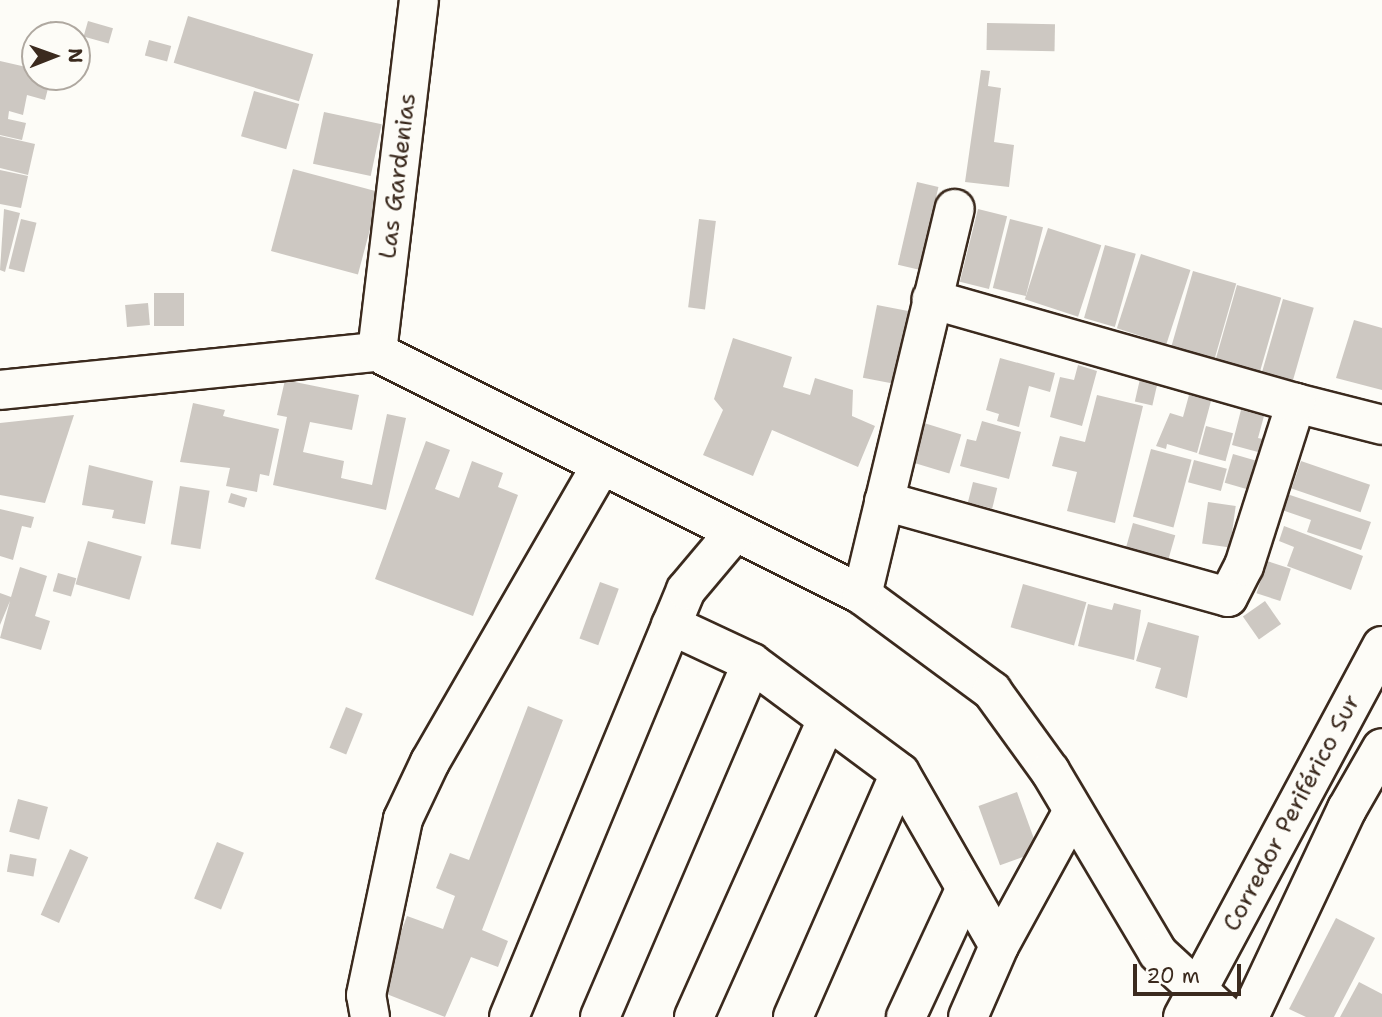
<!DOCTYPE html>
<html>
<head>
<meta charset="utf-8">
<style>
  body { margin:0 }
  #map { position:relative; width:1382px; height:1017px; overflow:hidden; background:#fdfcf7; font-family:"Shantell Sans",sans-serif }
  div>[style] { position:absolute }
  .building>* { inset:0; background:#cdc8c2; transform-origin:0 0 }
  .roads { filter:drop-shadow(2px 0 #3b2a1e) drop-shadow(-2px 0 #3b2a1e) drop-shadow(0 2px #3b2a1e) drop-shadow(0 -2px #3b2a1e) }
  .minor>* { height:38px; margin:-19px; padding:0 19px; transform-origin:19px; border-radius:19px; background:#fdfcf7 }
  .major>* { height:38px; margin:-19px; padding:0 19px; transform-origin:19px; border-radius:19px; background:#fdfcf7 }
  span { translate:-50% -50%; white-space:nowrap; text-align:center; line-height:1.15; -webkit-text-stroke:5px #fdfcf7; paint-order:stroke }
  .street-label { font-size:24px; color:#3b2a1e }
  .north { position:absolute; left:21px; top:21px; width:70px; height:70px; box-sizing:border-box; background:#fdfcf7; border:2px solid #afa8a0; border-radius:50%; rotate:89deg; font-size:19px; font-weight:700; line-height:28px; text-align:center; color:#3b2a1e }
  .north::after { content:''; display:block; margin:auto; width:24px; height:32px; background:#3b2a1e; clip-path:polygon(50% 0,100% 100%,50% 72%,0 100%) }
  .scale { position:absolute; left:1133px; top:964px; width:108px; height:32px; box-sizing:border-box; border:4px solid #3b2a1e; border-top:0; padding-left:9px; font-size:21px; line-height:24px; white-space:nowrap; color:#3b2a1e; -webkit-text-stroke:5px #fdfcf7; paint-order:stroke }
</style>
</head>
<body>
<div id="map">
  <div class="building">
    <div style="left:188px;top:16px;width:131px;height:49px;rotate:17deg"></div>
    <div style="clip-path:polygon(50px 21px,75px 27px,73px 35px,47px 35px)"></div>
    <div style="left:88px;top:21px;width:26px;height:16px;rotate:16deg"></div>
    <div style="left:987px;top:23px;width:68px;height:27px;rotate:1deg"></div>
    <div style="left:149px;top:40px;width:23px;height:16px;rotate:15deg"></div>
    <div style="clip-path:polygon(0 61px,35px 69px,35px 77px,51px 77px,45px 100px,27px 95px,23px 115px,9px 111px,8px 119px,26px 123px,22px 140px,0 135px)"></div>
    <div style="clip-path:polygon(981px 70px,990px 71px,988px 86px,1001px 88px,994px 142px,1014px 145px,1009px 187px,965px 182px)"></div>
    <div style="left:254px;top:91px;width:47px;height:47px;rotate:16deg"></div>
    <div style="left:324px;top:112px;width:59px;height:53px;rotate:12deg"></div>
    <div style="clip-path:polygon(0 136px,35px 144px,28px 175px,0 168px)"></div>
    <div style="left:293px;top:169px;width:90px;height:85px;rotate:15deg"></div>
    <div style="clip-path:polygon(0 170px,28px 176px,21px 208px,0 204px)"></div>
    <div style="left:917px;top:182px;width:22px;height:85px;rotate:13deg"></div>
    <div style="clip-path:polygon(4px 209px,20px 213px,5px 272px,0 270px)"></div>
    <div style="left:978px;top:209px;width:30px;height:75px;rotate:14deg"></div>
    <div style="left:21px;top:219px;width:16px;height:51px;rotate:14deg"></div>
    <div style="left:699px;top:219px;width:17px;height:89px;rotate:7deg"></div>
    <div style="left:1010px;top:219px;width:34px;height:71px;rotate:14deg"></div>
    <div style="left:1048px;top:228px;width:56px;height:75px;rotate:18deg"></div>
    <div style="left:1105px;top:245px;width:32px;height:76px;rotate:16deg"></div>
    <div style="left:1141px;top:254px;width:52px;height:78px;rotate:18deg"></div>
    <div style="left:1193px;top:271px;width:45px;height:80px;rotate:16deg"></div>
    <div style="left:1237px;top:285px;width:46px;height:79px;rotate:16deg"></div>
    <div style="left:184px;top:293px;width:33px;height:30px;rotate:90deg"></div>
    <div style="left:1283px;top:299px;width:32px;height:77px;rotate:16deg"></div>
    <div style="left:148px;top:303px;width:22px;height:23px;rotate:85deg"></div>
    <div style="left:877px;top:305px;width:37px;height:74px;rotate:11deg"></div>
    <div style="clip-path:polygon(1354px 320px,1382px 328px,1382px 390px,1336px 378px)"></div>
    <div style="clip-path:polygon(733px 338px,792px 357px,783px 387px,810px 395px,815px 378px,853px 390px,852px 416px,875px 426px,858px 467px,772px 430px,753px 476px,703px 455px,723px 410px,714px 399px)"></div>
    <div style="clip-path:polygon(1000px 358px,1055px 373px,1050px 392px,1029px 386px,1019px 427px,997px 421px,999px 414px,986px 410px)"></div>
    <div style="clip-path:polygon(1078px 365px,1097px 371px,1082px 426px,1050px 417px,1060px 377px,1074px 380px)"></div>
    <div style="left:1140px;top:379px;width:18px;height:23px;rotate:13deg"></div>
    <div style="clip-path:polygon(285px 380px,359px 395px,352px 430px,310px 422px,303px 452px,344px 461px,341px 478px,372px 485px,387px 414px,406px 418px,386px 510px,273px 485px,287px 417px,277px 415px)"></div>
    <div style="clip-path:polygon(1097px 395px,1143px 406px,1115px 523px,1067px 511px,1077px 472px,1052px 466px,1060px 436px,1085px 442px)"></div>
    <div style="clip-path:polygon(1189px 395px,1211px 401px,1197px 453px,1167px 444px,1166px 449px,1156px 446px,1170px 413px,1183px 417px)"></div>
    <div style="clip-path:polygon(193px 403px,225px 410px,223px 416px,279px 429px,269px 476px,260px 474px,257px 492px,226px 486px,230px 468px,180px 462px)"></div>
    <div style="clip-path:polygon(1241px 410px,1264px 416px,1258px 438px,1272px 441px,1269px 455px,1232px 445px)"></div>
    <div style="clip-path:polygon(74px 415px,45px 503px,0 495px,0 423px)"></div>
    <div style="clip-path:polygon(982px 421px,1021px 432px,1009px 479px,960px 466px,967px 439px,976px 441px)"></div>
    <div style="left:924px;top:423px;width:39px;height:41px;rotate:17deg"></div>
    <div style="left:1206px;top:426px;width:28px;height:29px;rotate:15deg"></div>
    <div style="clip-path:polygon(426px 441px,450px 450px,435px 489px,459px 498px,472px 461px,503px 473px,498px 487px,518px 495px,473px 616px,375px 579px)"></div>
    <div style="left:1151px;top:449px;width:42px;height:70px;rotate:15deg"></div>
    <div style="left:1233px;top:454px;width:36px;height:30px;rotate:16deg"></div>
    <div style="left:1194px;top:460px;width:34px;height:23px;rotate:15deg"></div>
    <div style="left:1301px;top:461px;width:73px;height:29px;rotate:19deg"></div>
    <div style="clip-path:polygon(89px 465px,153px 481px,145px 524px,112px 518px,114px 510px,82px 505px)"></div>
    <div style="left:973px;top:482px;width:25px;height:21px;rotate:14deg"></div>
    <div style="left:180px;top:486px;width:30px;height:59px;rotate:9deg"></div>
    <div style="left:231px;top:493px;width:17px;height:10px;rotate:17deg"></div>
    <div style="clip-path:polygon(1287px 494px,1371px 522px,1361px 550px,1307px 532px,1311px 520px,1282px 510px)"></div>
    <div style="left:1208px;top:502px;width:28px;height:42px;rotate:8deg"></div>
    <div style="clip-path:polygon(0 509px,34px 517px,31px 528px,22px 526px,13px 560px,0 556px)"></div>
    <div style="left:1133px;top:523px;width:44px;height:28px;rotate:16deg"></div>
    <div style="clip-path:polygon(1284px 526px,1363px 556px,1351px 590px,1287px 566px,1294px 547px,1279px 541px)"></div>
    <div style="left:88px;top:541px;width:56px;height:45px;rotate:16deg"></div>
    <div style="left:1267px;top:561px;width:25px;height:34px;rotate:18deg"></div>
    <div style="clip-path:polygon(20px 567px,47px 576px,35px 616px,50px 621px,41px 650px,0 638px,10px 601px,0 625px,0 593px,11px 597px)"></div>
    <div style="left:58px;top:573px;width:19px;height:19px;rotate:16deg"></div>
    <div style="left:600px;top:582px;width:20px;height:60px;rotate:20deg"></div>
    <div style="left:1023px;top:584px;width:66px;height:45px;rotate:16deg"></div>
    <div style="left:1265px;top:601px;width:28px;height:27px;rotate:55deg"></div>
    <div style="clip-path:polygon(1114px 603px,1141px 610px,1134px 660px,1078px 646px,1088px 604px,1112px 610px)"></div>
    <div style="clip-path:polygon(1148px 622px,1199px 636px,1187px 698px,1155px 688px,1161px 668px,1136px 661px)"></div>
    <div style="clip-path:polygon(528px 706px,563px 720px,482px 930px,508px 941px,498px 967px,471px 957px,445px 1017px,379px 991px,407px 916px,443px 929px,455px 896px,436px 888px,450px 853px,469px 860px)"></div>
    <div style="left:346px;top:707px;width:18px;height:44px;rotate:22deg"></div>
    <div style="left:1017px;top:792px;width:63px;height:41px;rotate:70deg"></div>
    <div style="left:18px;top:799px;width:31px;height:34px;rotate:15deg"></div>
    <div style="left:217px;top:842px;width:29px;height:61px;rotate:22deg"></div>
    <div style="left:70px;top:849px;width:20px;height:72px;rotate:24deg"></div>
    <div style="left:10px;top:854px;width:27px;height:18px;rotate:10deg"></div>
    <div style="clip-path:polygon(1336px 918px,1375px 938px,1334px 1017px,1306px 1017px,1289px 1009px)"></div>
    <div style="clip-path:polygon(1359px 982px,1382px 994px,1382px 1017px,1340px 1017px)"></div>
  </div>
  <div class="roads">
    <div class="minor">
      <div style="left:377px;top:352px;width:354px;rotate:-83.2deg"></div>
      <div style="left:0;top:390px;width:379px;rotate:-5.8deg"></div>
      <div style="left:377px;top:352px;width:542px;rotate:26.61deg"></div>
      <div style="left:862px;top:595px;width:162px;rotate:36.4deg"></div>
      <div style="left:992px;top:691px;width:99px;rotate:54.1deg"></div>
      <div style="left:1050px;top:771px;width:212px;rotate:59.3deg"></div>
      <div style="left:1158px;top:953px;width:94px;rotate:42.8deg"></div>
      <div style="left:1296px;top:403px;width:89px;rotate:14.3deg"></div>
      <div style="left:884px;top:501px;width:357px;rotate:15.6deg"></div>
      <div style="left:1228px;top:597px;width:35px;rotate:-63deg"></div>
      <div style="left:1244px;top:566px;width:171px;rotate:-72.3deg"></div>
      <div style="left:1296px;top:403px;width:379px;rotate:-164.1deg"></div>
      <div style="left:862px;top:595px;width:397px;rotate:-76.5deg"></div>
      <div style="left:671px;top:625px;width:89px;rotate:25.1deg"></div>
      <div style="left:752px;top:663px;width:184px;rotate:36.6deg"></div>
      <div style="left:900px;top:773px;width:199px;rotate:60.2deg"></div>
      <div style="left:999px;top:946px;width:77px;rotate:113.6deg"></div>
      <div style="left:999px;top:946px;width:154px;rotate:-61.3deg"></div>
      <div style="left:370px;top:1017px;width:22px;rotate:-100deg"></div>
      <div style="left:366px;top:995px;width:180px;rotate:-78.1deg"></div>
      <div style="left:403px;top:819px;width:63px;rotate:-64.7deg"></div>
      <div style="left:430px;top:762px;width:342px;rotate:-60deg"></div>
      <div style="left:509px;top:1017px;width:462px;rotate:-67.5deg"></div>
      <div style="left:686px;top:590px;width:75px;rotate:-49.9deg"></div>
      <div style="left:600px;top:1017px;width:385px;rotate:-66.8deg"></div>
      <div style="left:694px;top:1017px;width:326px;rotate:-65.9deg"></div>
      <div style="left:793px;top:1017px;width:266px;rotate:-66.3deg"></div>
      <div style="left:906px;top:1017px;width:140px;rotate:-65.1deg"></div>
    </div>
    <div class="major">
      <div style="left:1183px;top:1017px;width:421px;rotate:-61.8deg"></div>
      <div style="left:1249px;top:1017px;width:230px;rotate:-64.8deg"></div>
      <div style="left:1347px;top:809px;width:70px;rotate:-60.2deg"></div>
    </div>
  </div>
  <div class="street-label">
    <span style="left:398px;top:176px;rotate:-83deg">Las Gardenias</span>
    <span style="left:1292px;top:813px;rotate:-62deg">Corredor Periférico Sur</span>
  </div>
  <div class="north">N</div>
  <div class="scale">20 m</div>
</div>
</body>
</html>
